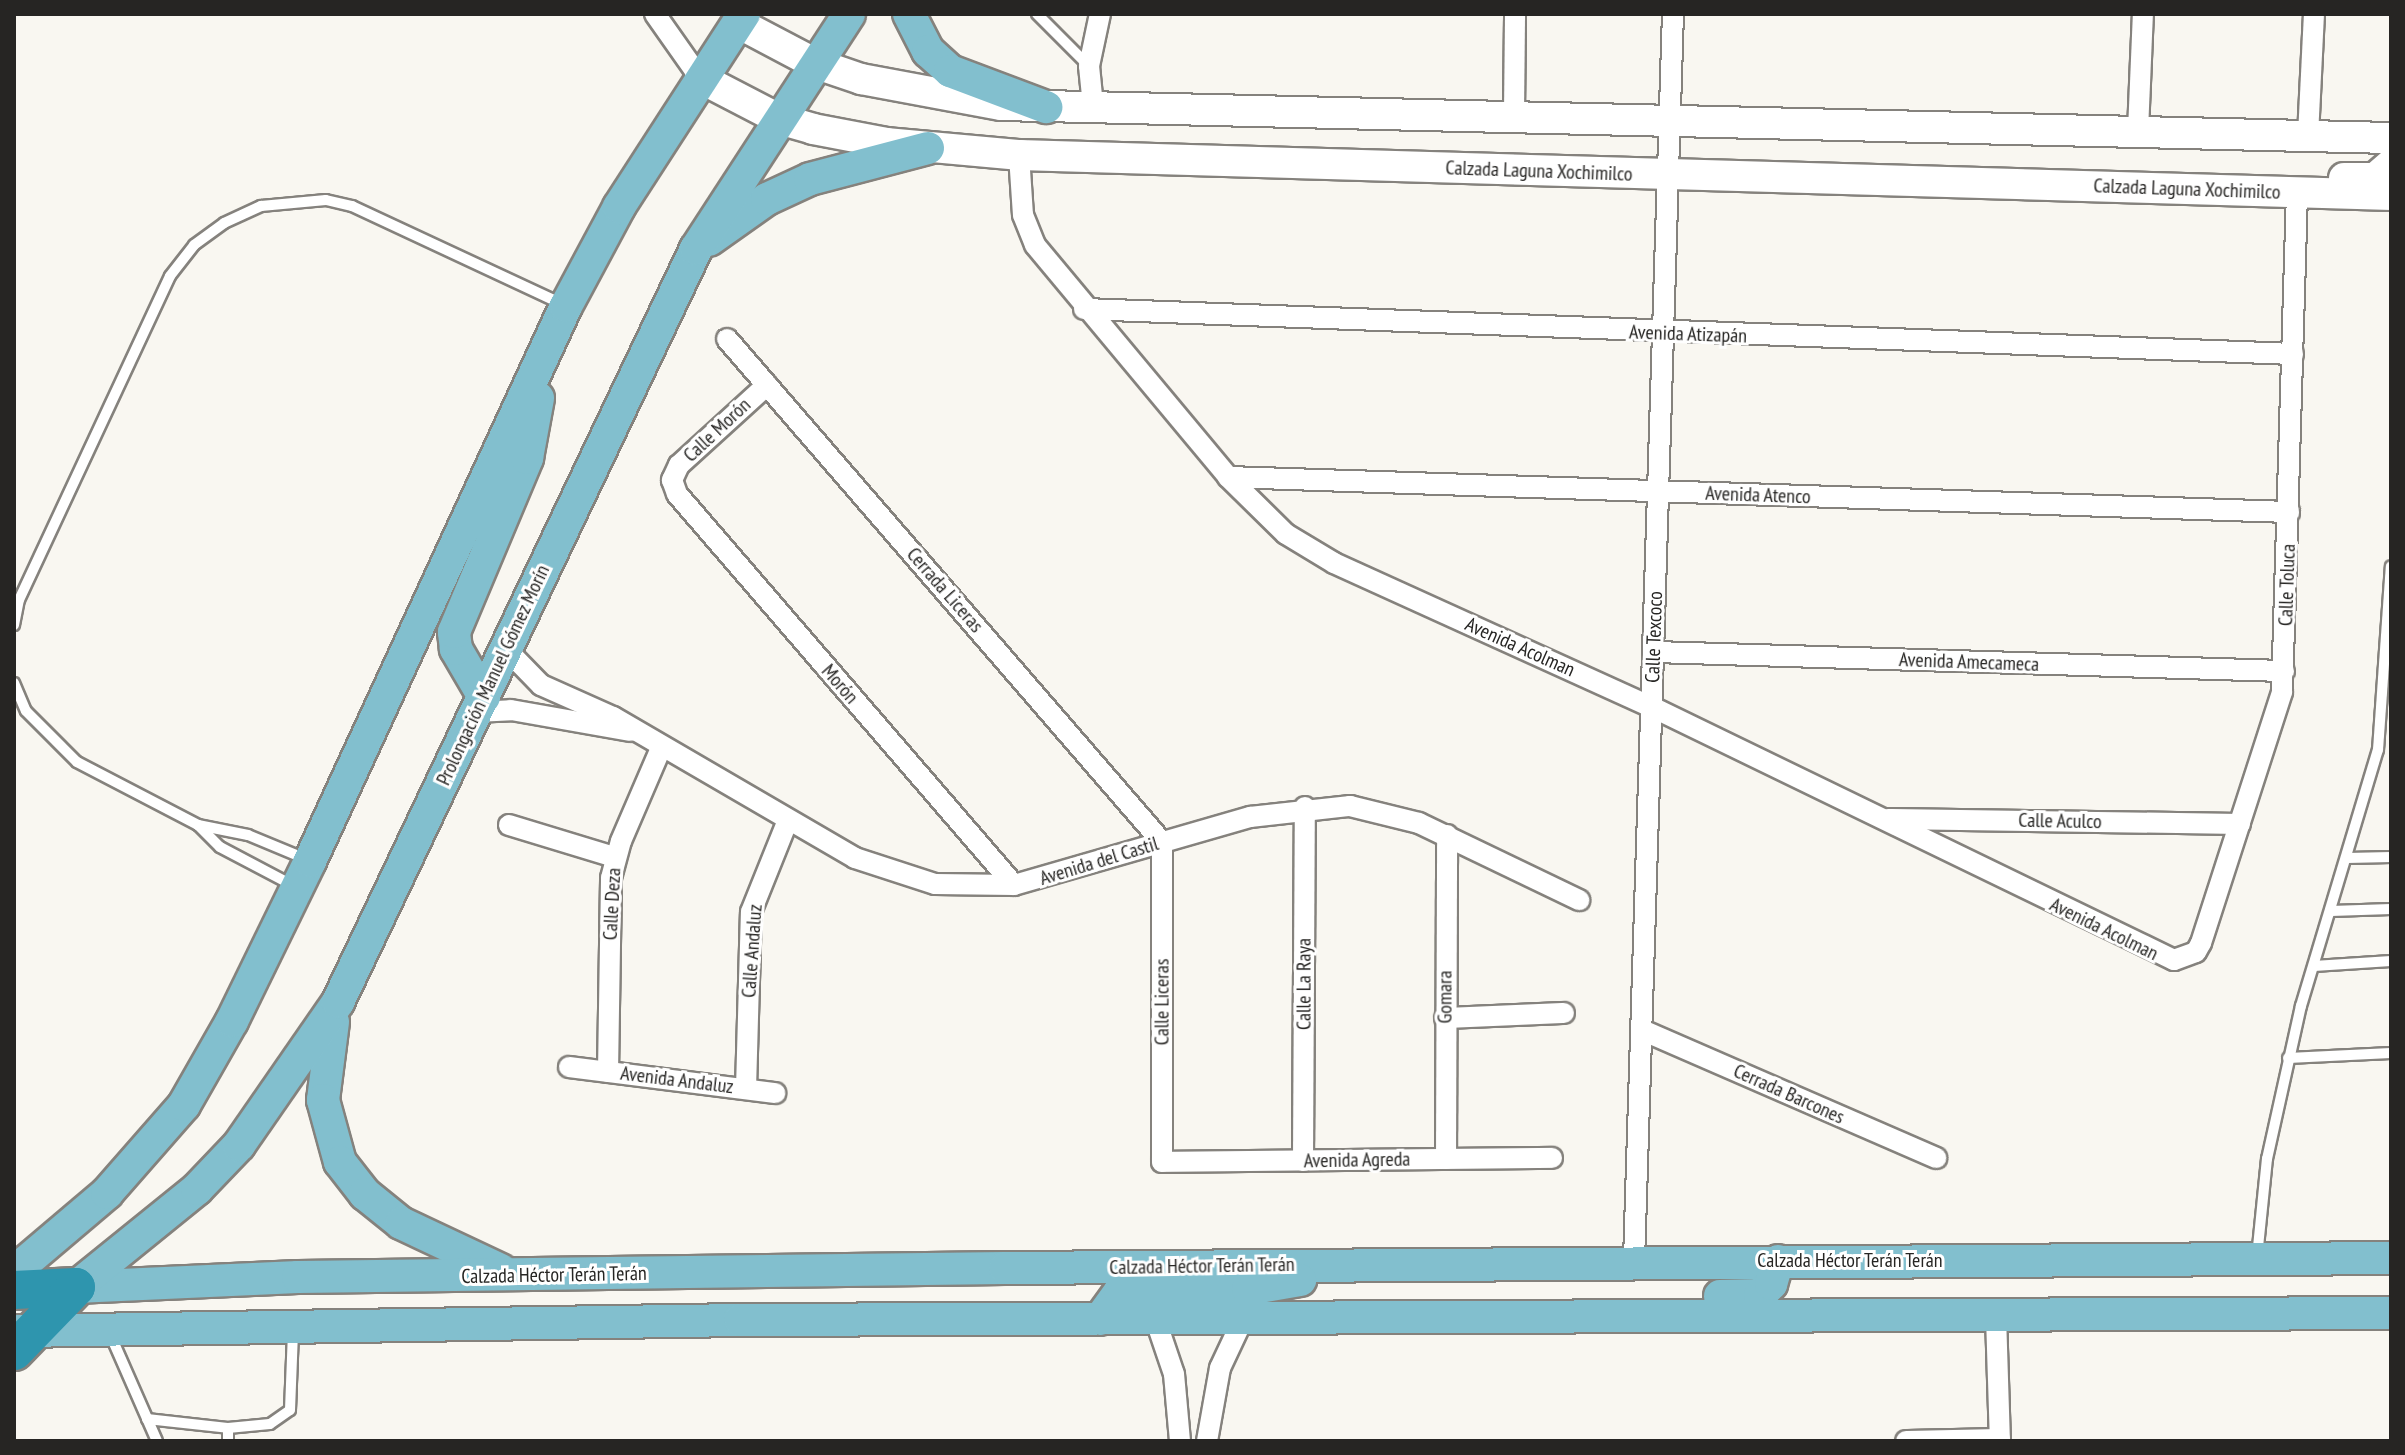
<!DOCTYPE html>
<html>
<head>
<meta charset="utf-8">
<style>
  body { margin:0 }
  #map { position:relative; width:2405px; height:1455px; overflow:hidden; background:#f9f7f1; font-family:"PT Sans Narrow",sans-serif }
  div>[style] { position:absolute }
  .roads { filter:drop-shadow(2px 0 #85827d) drop-shadow(-2px 0 #85827d) drop-shadow(0 2px #85827d) drop-shadow(0 -2px #85827d) }
  .lane>* { height:10px; margin:-5px; padding:0 5px; transform-origin:5px; border-radius:5px; background:#fff }
  .street>* { height:20px; margin:-10px; padding:0 10px; transform-origin:10px; border-radius:10px; background:#fff }
  .secondary>* { height:30px; margin:-15px; padding:0 15px; transform-origin:15px; border-radius:15px; background:#fff }
  .primary>* { height:32px; margin:-16px; padding:0 16px; transform-origin:16px; border-radius:16px; background:#82bfce }
  .highway>* { height:38px; margin:-19px; padding:0 19px; transform-origin:19px; border-radius:19px; background:#2e95ae }
  span { translate:-50% -50%; white-space:nowrap; text-align:center; line-height:1.15; -webkit-text-stroke:6px #fff; paint-order:stroke }
  .street-label { font-size:20px; color:#262523 }
  .frame { position:absolute; inset:0; border:16px solid #262523; pointer-events:none }
</style>
</head>
<body>
<div id="map">
  <div class="roads">
    <div class="lane">
      <div style="left:1037px;top:14px;width:72px;rotate:45deg"></div>
      <div style="left:14px;top:625px;width:25px;rotate:-79deg"></div>
      <div style="left:19px;top:600px;width:357px;rotate:-65deg"></div>
      <div style="left:170px;top:276px;width:39px;rotate:-52deg"></div>
      <div style="left:194px;top:245px;width:37px;rotate:-36deg"></div>
      <div style="left:224px;top:223px;width:41px;rotate:-24.7deg"></div>
      <div style="left:261px;top:206px;width:65px;rotate:-5.3deg"></div>
      <div style="left:326px;top:200px;width:27px;rotate:13deg"></div>
      <div style="left:352px;top:206px;width:234px;rotate:25deg"></div>
      <div style="left:14px;top:683px;width:30px;rotate:67deg"></div>
      <div style="left:26px;top:711px;width:72px;rotate:45deg"></div>
      <div style="left:77px;top:762px;width:136px;rotate:27.5deg"></div>
      <div style="left:198px;top:825px;width:31px;rotate:45deg"></div>
      <div style="left:220px;top:847px;width:84px;rotate:27.8deg"></div>
      <div style="left:198px;top:825px;width:51px;rotate:11.3deg"></div>
      <div style="left:248px;top:835px;width:63px;rotate:22.5deg"></div>
      <div style="left:2347px;top:858px;width:44px;rotate:-1.3deg"></div>
      <div style="left:2331px;top:911px;width:60px;rotate:-1.9deg"></div>
      <div style="left:2314px;top:966px;width:77px;rotate:-3.7deg"></div>
      <div style="left:2288px;top:1058px;width:103px;rotate:-2.8deg"></div>
      <div style="left:2257px;top:1257px;width:99px;rotate:-84.2deg"></div>
      <div style="left:2267px;top:1159px;width:157px;rotate:-77.5deg"></div>
      <div style="left:2301px;top:1006px;width:267px;rotate:-73.3deg"></div>
      <div style="left:2378px;top:750px;width:184px;rotate:-86deg"></div>
      <div style="left:110px;top:1334px;width:117px;rotate:66.3deg"></div>
      <div style="left:147px;top:1419px;width:81px;rotate:6.3deg"></div>
      <div style="left:228px;top:1428px;width:13px;rotate:90deg"></div>
      <div style="left:228px;top:1428px;width:42px;rotate:-5.4deg"></div>
      <div style="left:270px;top:1424px;width:24px;rotate:-35deg"></div>
      <div style="left:290px;top:1410px;width:78px;rotate:-87.8deg"></div>
    </div>
    <div class="street">
      <div style="left:655px;top:14px;width:78px;rotate:54.9deg"></div>
      <div style="left:1093px;top:106px;width:40px;rotate:-95.7deg"></div>
      <div style="left:1089px;top:66px;width:53px;rotate:-78.1deg"></div>
      <div style="left:1514px;top:113px;width:99px;rotate:-89.4deg"></div>
      <div style="left:2138px;top:131px;width:117px;rotate:-87.6deg"></div>
      <div style="left:2308px;top:136px;width:122px;rotate:-87.2deg"></div>
      <div style="left:1019px;top:155px;width:60px;rotate:86.2deg"></div>
      <div style="left:1023px;top:215px;width:32px;rotate:68deg"></div>
      <div style="left:1035px;top:245px;width:302px;rotate:50.2deg"></div>
      <div style="left:1228px;top:477px;width:81px;rotate:44.5deg"></div>
      <div style="left:1286px;top:534px;width:56px;rotate:31.1deg"></div>
      <div style="left:1334px;top:563px;width:349px;rotate:24.4deg"></div>
      <div style="left:1652px;top:707px;width:580px;rotate:25.86deg"></div>
      <div style="left:2174px;top:960px;width:23px;rotate:-20deg"></div>
      <div style="left:2196px;top:952px;width:10px;rotate:-61deg"></div>
      <div style="left:2201px;top:943px;width:264px;rotate:-72.1deg"></div>
      <div style="left:2282px;top:692px;width:500px;rotate:-88.28deg"></div>
      <div style="left:1084px;top:309px;width:1210px;rotate:2.13deg"></div>
      <div style="left:727px;top:339px;width:665px;rotate:49.15deg"></div>
      <div style="left:1162px;top:842px;width:320px;rotate:90deg"></div>
      <div style="left:1162px;top:1162px;width:390px;rotate:-0.6deg"></div>
      <div style="left:767px;top:385px;width:119px;rotate:137.7deg"></div>
      <div style="left:679px;top:465px;width:17px;rotate:115deg"></div>
      <div style="left:672px;top:480px;width:15px;rotate:70deg"></div>
      <div style="left:677px;top:494px;width:516px;rotate:49.24deg"></div>
      <div style="left:1228px;top:477px;width:1062px;rotate:1.89deg"></div>
      <div style="left:505px;top:648px;width:52px;rotate:45.8deg"></div>
      <div style="left:541px;top:685px;width:79px;rotate:24deg"></div>
      <div style="left:613px;top:717px;width:280px;rotate:30.2deg"></div>
      <div style="left:855px;top:858px;width:84px;rotate:18deg"></div>
      <div style="left:935px;top:884px;width:79px;rotate:0.7deg"></div>
      <div style="left:1014px;top:885px;width:246px;rotate:-16.1deg"></div>
      <div style="left:1250px;top:817px;width:101px;rotate:-6.3deg"></div>
      <div style="left:1350px;top:806px;width:71px;rotate:13.8deg"></div>
      <div style="left:1419px;top:823px;width:178px;rotate:25.7deg"></div>
      <div style="left:1654px;top:652px;width:630px;rotate:1.73deg"></div>
      <div style="left:476px;top:712px;width:35px;rotate:-3deg"></div>
      <div style="left:511px;top:710px;width:121px;rotate:10deg"></div>
      <div style="left:1888px;top:819px;width:352px;rotate:0.8deg"></div>
      <div style="left:509px;top:825px;width:110px;rotate:16.9deg"></div>
      <div style="left:1445px;top:1018px;width:119px;rotate:-2.4deg"></div>
      <div style="left:1642px;top:1030px;width:321px;rotate:23.5deg"></div>
      <div style="left:569px;top:1067px;width:208px;rotate:7.2deg"></div>
      <div style="left:608px;top:1072px;width:194px;rotate:-89.1deg"></div>
      <div style="left:611px;top:878px;width:38px;rotate:-75deg"></div>
      <div style="left:621px;top:841px;width:103px;rotate:-66.7deg"></div>
      <div style="left:746px;top:1089px;width:177px;rotate:-88.4deg"></div>
      <div style="left:751px;top:912px;width:99px;rotate:-68.1deg"></div>
      <div style="left:1446px;top:1159px;width:324px;rotate:-89.8deg"></div>
      <div style="left:1303px;top:1161px;width:354px;rotate:-89.7deg"></div>
      <div style="left:1634px;top:1261px;width:1248px;rotate:-88.21deg"></div>
      <div style="left:1996px;top:1316px;width:125px;rotate:88.2deg"></div>
      <div style="left:1155px;top:1318px;width:59px;rotate:71.3deg"></div>
      <div style="left:1174px;top:1374px;width:67px;rotate:84.9deg"></div>
      <div style="left:1207px;top:1441px;width:74px;rotate:-79.9deg"></div>
      <div style="left:1220px;top:1368px;width:56px;rotate:-64.8deg"></div>
      <div style="left:1906px;top:1441px;width:94px;rotate:-1.2deg"></div>
    </div>
    <div class="secondary">
      <div style="left:738px;top:23px;width:86px;rotate:27.8deg"></div>
      <div style="left:814px;top:63px;width:50px;rotate:18.8deg"></div>
      <div style="left:861px;top:79px;width:142px;rotate:10.5deg"></div>
      <div style="left:1001px;top:105px;width:1390px;rotate:1.36deg"></div>
      <div style="left:700px;top:78px;width:89px;rotate:27.4deg"></div>
      <div style="left:779px;top:119px;width:35px;rotate:16deg"></div>
      <div style="left:813px;top:129px;width:75px;rotate:10.7deg"></div>
      <div style="left:887px;top:143px;width:133px;rotate:5.2deg"></div>
      <div style="left:1019px;top:155px;width:1373px;rotate:1.67deg"></div>
      <div style="left:2344px;top:178px;width:31px"></div>
      <div style="left:2375px;top:178px;width:21px;rotate:-41deg"></div>
    </div>
    <div class="primary">
      <div style="left:909px;top:14px;width:42px;rotate:62.8deg"></div>
      <div style="left:928px;top:51px;width:30px;rotate:42deg"></div>
      <div style="left:950px;top:71px;width:103px;rotate:20.6deg"></div>
      <div style="left:709px;top:240px;width:71px;rotate:-35.3deg"></div>
      <div style="left:767px;top:199px;width:47px;rotate:-24.9deg"></div>
      <div style="left:810px;top:179px;width:122px;rotate:-14.7deg"></div>
      <div style="left:484px;top:697px;width:56px;rotate:-120.3deg"></div>
      <div style="left:456px;top:649px;width:17px;rotate:-97deg"></div>
      <div style="left:454px;top:632px;width:189px;rotate:-67.2deg"></div>
      <div style="left:527px;top:458px;width:61px;rotate:-79.6deg"></div>
      <div style="left:333px;top:1022px;width:79px;rotate:97.3deg"></div>
      <div style="left:323px;top:1100px;width:64px;rotate:74.7deg"></div>
      <div style="left:340px;top:1162px;width:41px;rotate:52deg"></div>
      <div style="left:365px;top:1194px;width:46px;rotate:38.9deg"></div>
      <div style="left:401px;top:1223px;width:110px;rotate:25.2deg"></div>
      <div style="left:14px;top:1272px;width:122px;rotate:-40.3deg"></div>
      <div style="left:107px;top:1193px;width:117px;rotate:-48.8deg"></div>
      <div style="left:184px;top:1105px;width:97px;rotate:-60.3deg"></div>
      <div style="left:232px;top:1021px;width:178px;rotate:-64deg"></div>
      <div style="left:310px;top:861px;width:611px;rotate:-65.24deg"></div>
      <div style="left:566px;top:306px;width:112px;rotate:-61.8deg"></div>
      <div style="left:619px;top:207px;width:230px;rotate:-57.1deg"></div>
      <div style="left:76px;top:1287px;width:222px;rotate:-2.6deg"></div>
      <div style="left:298px;top:1277px;width:707px;rotate:-0.73deg"></div>
      <div style="left:1005px;top:1268px;width:1386px;rotate:-0.41deg"></div>
      <div style="left:76px;top:1287px;width:156px;rotate:-39deg"></div>
      <div style="left:197px;top:1189px;width:61px;rotate:-46.3deg"></div>
      <div style="left:239px;top:1145px;width:174px;rotate:-55.3deg"></div>
      <div style="left:338px;top:1002px;width:834px;rotate:-64.57deg"></div>
      <div style="left:696px;top:249px;width:280px;rotate:-56.9deg"></div>
      <div style="left:1720px;top:1296px;width:40px;rotate:-1.4deg"></div>
      <div style="left:1760px;top:1295px;width:16px;rotate:-45deg"></div>
      <div style="left:1771px;top:1284px;width:24px;rotate:-73deg"></div>
      <div style="left:1100px;top:1319px;width:34px;rotate:-54deg"></div>
      <div style="left:1120px;top:1291px;width:128px;rotate:-0.9deg"></div>
      <div style="left:1248px;top:1289px;width:53px;rotate:-9.8deg"></div>
      <div style="left:18px;top:1331px;width:722px;rotate:-0.87deg"></div>
      <div style="left:740px;top:1320px;width:1651px;rotate:-0.24deg"></div>
    </div>
    <div class="highway">
      <div style="left:14px;top:1290px;width:62px;rotate:-2.8deg"></div>
      <div style="left:14px;top:1351px;width:89px;rotate:-45.9deg"></div>
    </div>
  </div>
  <div class="street-label">
    <span style="left:1539px;top:171px;rotate:2deg">Calzada Laguna Xochimilco</span>
    <span style="left:2187px;top:189px;rotate:2deg">Calzada Laguna Xochimilco</span>
    <span style="left:1688px;top:334px;rotate:2deg">Avenida Atizapán</span>
    <span style="left:717px;top:430px;rotate:-43deg">Calle Morón</span>
    <span style="left:1758px;top:495px;rotate:2deg">Avenida Atenco</span>
    <span style="left:2287px;top:585px;rotate:-88deg">Calle Toluca</span>
    <span style="left:945px;top:590px;rotate:49deg">Cerrada Liceras</span>
    <span style="left:1654px;top:637px;rotate:-88deg">Calle Texcoco</span>
    <span style="left:1520px;top:647px;rotate:24deg">Avenida Acolman</span>
    <span style="left:1969px;top:662px;rotate:2deg">Avenida Amecameca</span>
    <span style="left:493px;top:675px;rotate:-65deg">Prolongación Manuel Gómez Morín</span>
    <span style="left:840px;top:684px;rotate:49deg">Morón</span>
    <span style="left:2060px;top:821px;rotate:1deg">Calle Aculco</span>
    <span style="left:1099px;top:861px;rotate:-17deg">Avenida del Castil</span>
    <span style="left:612px;top:904px;rotate:-87deg">Calle Deza</span>
    <span style="left:2104px;top:929px;rotate:26deg">Avenida Acolman</span>
    <span style="left:752px;top:951px;rotate:-86deg">Calle Andaluz</span>
    <span style="left:1304px;top:984px;rotate:-90deg">Calle La Raya</span>
    <span style="left:1445px;top:997px;rotate:-90deg">Gomara</span>
    <span style="left:1162px;top:1002px;rotate:-90deg">Calle Liceras</span>
    <span style="left:677px;top:1080px;rotate:7deg">Avenida Andaluz</span>
    <span style="left:1789px;top:1094px;rotate:24deg">Cerrada Barcones</span>
    <span style="left:1357px;top:1160px;rotate:-1deg">Avenida Agreda</span>
    <span style="left:1850px;top:1260px">Calzada Héctor Terán Terán</span>
    <span style="left:1202px;top:1266px;rotate:-1deg">Calzada Héctor Terán Terán</span>
    <span style="left:554px;top:1275px;rotate:-1deg">Calzada Héctor Terán Terán</span>
  </div>
  <div class="frame"></div>
</div>
</body>
</html>
